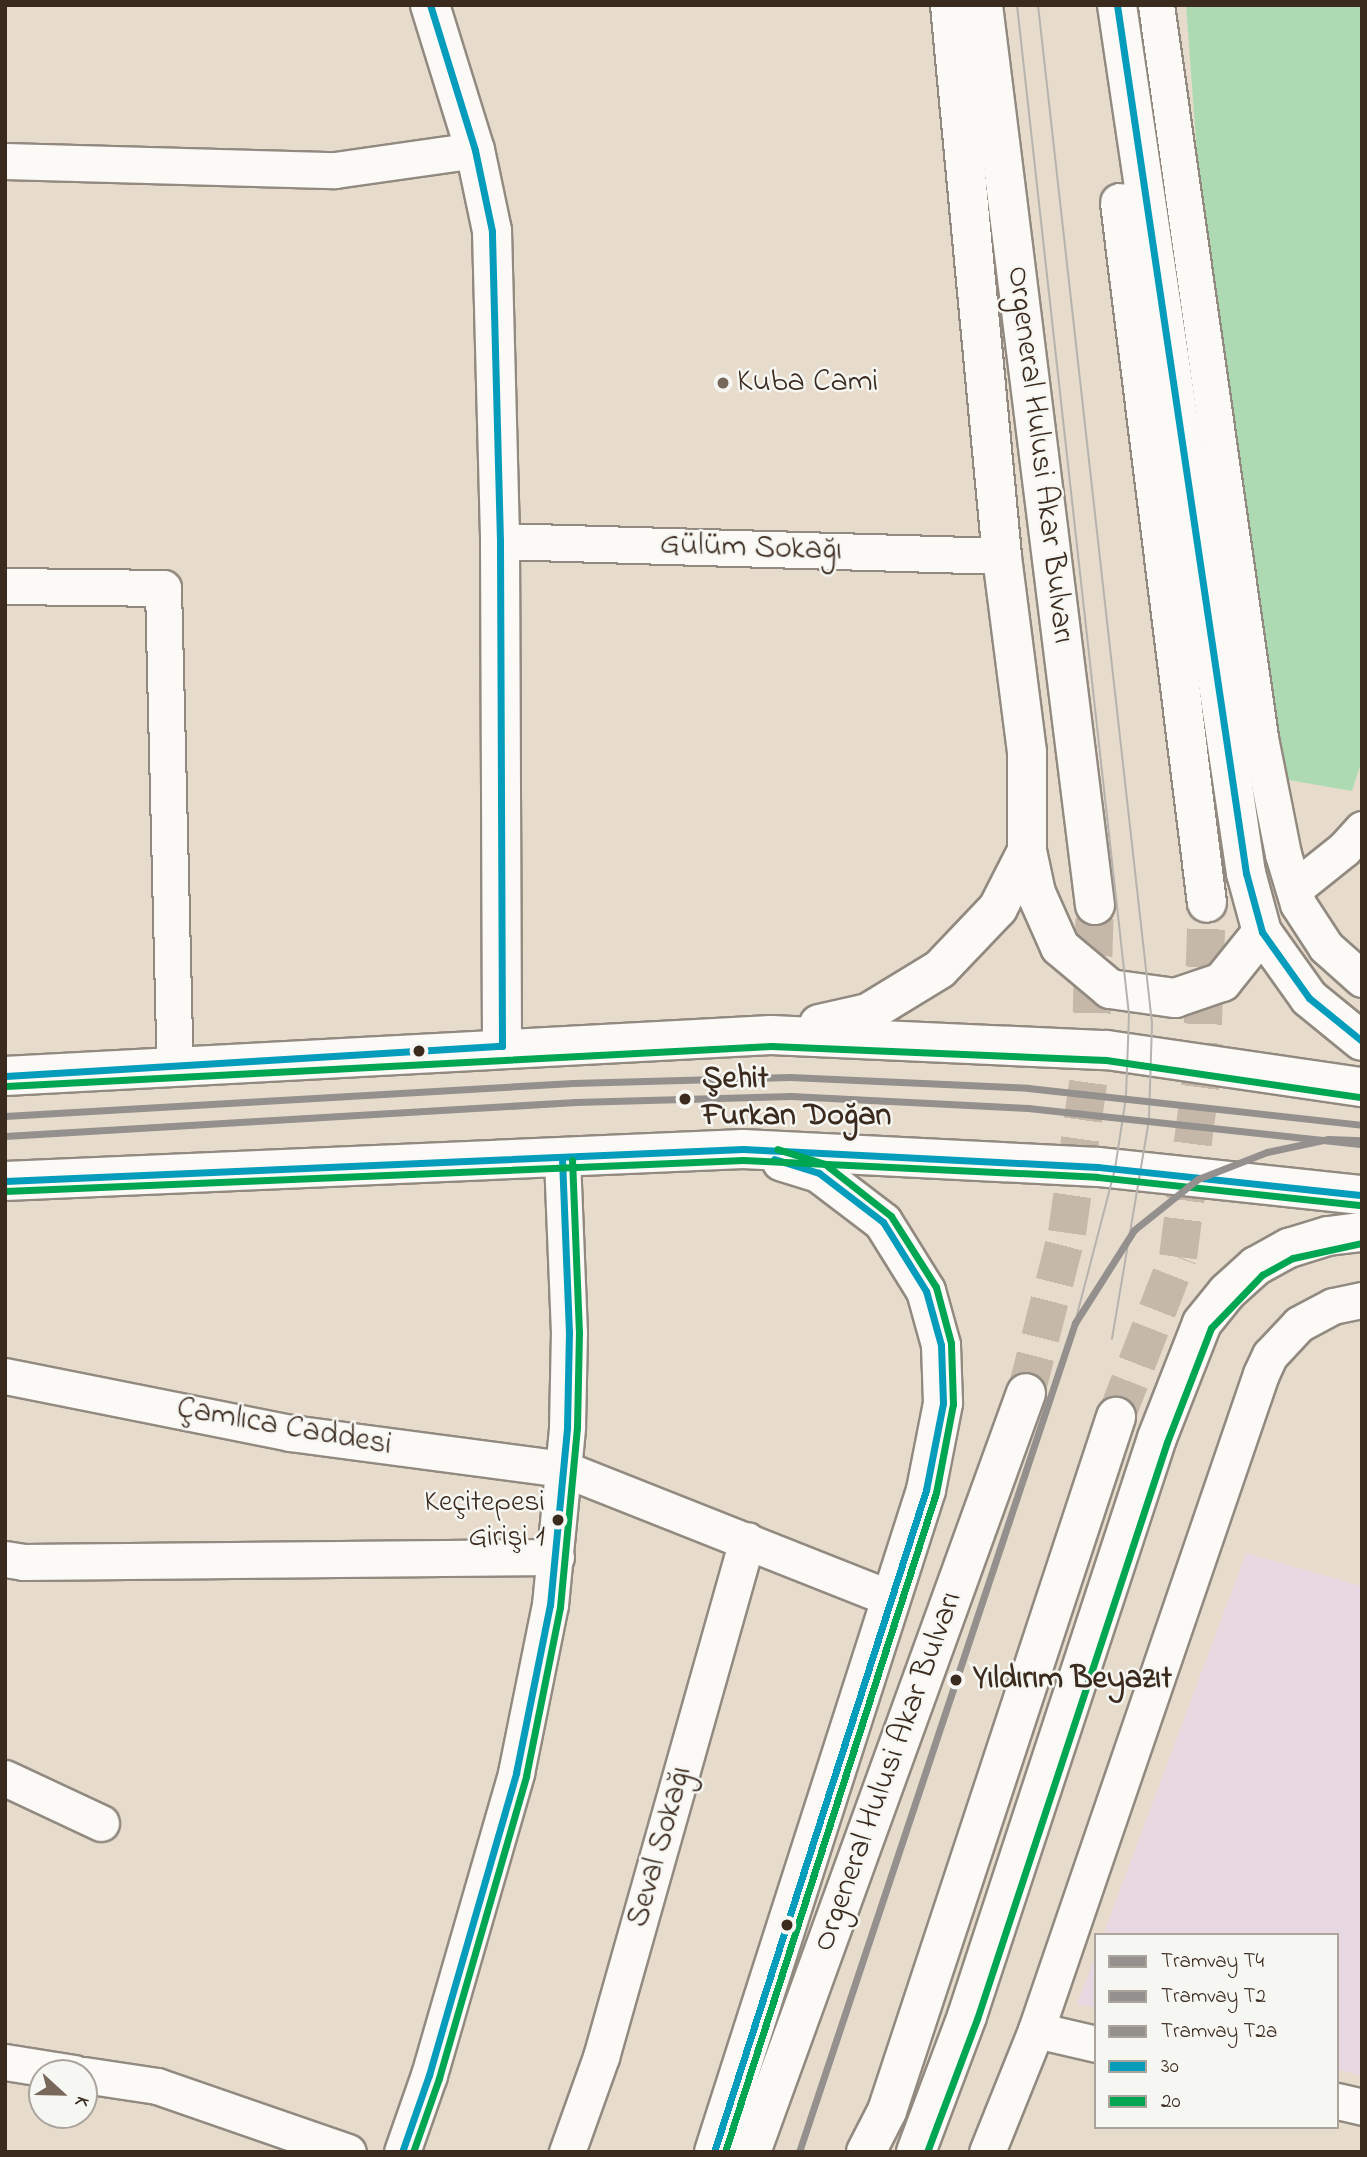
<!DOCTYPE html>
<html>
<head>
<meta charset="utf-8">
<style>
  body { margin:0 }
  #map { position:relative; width:1367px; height:2157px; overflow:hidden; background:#e7dccc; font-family:"Indie Flower",sans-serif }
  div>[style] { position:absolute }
  .built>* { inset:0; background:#e6d7e0 }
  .green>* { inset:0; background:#aedab3 }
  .major-tunnel>* { height:38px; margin-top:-19px; transform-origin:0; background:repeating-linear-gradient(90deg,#c5b8a9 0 38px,transparent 0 57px) }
  .roads { filter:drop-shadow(2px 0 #928a80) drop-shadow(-2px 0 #928a80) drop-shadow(0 2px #928a80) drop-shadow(0 -2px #928a80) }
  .minor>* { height:35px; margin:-17.5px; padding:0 17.5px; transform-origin:17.5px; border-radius:17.5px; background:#fbfaf7 }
  .major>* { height:38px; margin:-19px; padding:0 19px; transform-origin:19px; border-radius:19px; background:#fbfaf7 }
  .tram>* { height:2px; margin:-1px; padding:0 1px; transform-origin:1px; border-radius:1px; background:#b6b2ae }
  .bus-1>* { height:7px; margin:-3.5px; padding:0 3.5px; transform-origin:3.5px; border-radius:3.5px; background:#069cbc }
  .bus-2>* { height:7px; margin:-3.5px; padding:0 3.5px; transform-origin:3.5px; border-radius:3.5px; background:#00a651 }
  .tram-1>* { height:7px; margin:-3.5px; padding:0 3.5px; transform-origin:3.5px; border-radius:3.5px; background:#94908e }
  .tram-2>* { height:7px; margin:-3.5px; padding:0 3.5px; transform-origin:3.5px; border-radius:3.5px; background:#94908e }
  .tram-3>* { height:7px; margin:-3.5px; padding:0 3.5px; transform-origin:3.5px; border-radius:3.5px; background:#94908e }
  .dots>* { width:19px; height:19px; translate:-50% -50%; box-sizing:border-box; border:4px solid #f6f6f2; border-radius:50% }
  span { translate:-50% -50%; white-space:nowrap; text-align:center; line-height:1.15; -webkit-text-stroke:5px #f6f6f2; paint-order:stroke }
  .bus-label { font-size:30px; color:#3b2a1e }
  .right { translate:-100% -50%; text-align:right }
  .poi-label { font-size:32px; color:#3b2a1e }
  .left { translate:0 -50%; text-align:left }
  .street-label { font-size:32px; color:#3b2a1e }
  .stop-label { font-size:32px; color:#3b2a1e; font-weight:700 }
  .frame { position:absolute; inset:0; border:7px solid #3b2a1e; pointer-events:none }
  .legend { position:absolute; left:1094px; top:1933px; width:245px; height:196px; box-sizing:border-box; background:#f6f6f2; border:2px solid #aba49d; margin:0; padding:9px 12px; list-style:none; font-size:21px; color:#3b2a1e }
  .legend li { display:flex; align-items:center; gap:14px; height:35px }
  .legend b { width:35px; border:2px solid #aba49d }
  .north { position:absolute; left:28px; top:2059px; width:70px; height:70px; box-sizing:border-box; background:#f6f6f2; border:2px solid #aba49d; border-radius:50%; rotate:112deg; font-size:19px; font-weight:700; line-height:28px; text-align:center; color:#3b2a1e }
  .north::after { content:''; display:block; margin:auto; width:24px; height:32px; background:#77685b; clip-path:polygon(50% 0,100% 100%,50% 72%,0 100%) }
</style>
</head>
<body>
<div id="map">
  <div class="built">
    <div style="clip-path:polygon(1246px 1553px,1362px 1586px,1362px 2076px,1337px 2069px,1337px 1935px,1103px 1935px)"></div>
    <div style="clip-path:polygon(1096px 1953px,1096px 2008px,1077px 2004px)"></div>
  </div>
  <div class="green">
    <div style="clip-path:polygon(1186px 5px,1362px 5px,1362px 760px,1352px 791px,1254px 774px,1206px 274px)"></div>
  </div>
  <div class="major-tunnel">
    <div style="left:1026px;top:1393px;width:165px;rotate:-75.6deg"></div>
    <div style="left:1067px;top:1233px;width:165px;rotate:-82deg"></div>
    <div style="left:1090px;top:1070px;width:165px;rotate:-88.3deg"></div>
    <div style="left:1116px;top:1417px;width:172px;rotate:-68.8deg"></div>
    <div style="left:1178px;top:1257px;width:177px;rotate:-82.6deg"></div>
    <div style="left:1201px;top:1081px;width:178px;rotate:-88.1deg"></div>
  </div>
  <div class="roads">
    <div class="minor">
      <div style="left:1156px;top:5px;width:740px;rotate:81.92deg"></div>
      <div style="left:1260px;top:738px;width:118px;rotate:78.8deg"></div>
      <div style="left:1283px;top:854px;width:52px;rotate:73.3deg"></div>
      <div style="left:1298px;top:904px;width:51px;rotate:56.9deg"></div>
      <div style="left:1326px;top:947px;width:48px;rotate:41.6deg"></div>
      <div style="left:5px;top:161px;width:330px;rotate:1.6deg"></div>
      <div style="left:335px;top:170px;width:141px;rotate:-8.1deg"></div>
      <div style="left:500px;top:541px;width:502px;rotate:1.71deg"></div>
      <div style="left:5px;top:586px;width:158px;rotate:0.7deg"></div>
      <div style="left:163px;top:588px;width:479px;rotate:88.6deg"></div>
      <div style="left:1294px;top:889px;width:64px;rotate:-38.7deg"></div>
      <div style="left:1344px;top:849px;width:27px;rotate:-48deg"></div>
      <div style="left:5px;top:1376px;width:291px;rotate:11.3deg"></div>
      <div style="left:290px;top:1433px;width:276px;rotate:7.5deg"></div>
      <div style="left:564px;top:1469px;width:351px;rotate:21.6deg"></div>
      <div style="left:5px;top:1559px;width:18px;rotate:9deg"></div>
      <div style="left:23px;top:1562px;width:533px;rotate:-0.54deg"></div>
      <div style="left:5px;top:1778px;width:106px;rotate:25.1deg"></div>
      <div style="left:1036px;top:2030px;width:62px;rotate:13.1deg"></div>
      <div style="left:5px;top:2062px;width:70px;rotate:9.1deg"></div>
      <div style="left:84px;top:2075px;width:74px;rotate:8.6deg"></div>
      <div style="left:157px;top:2086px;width:202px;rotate:19.1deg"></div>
      <div style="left:1337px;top:2101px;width:26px;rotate:13deg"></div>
      <div style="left:402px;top:2152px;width:82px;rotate:-70.7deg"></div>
      <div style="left:429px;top:2075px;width:314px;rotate:-73.9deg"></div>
      <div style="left:516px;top:1773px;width:171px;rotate:-78.6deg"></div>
      <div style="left:550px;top:1605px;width:179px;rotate:-84.5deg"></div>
      <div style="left:567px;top:1427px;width:94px;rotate:-88.8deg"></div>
      <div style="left:569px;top:1333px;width:173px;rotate:-92.3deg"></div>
      <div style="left:567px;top:2152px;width:101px;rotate:-70.3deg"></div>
      <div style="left:601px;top:2057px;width:537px;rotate:-74.23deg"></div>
      <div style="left:987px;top:2152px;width:131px;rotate:-68.1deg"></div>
      <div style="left:1036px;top:2030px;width:694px;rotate:-71.07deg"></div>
      <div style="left:1261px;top:1374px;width:21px;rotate:-65deg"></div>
      <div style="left:1270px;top:1355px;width:42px;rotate:-46.9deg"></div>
      <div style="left:1299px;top:1324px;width:38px;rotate:-28deg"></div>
      <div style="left:1333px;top:1306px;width:30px;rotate:-12deg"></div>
    </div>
    <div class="major">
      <div style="left:430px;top:5px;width:152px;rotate:72.8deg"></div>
      <div style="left:475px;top:150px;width:83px;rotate:78.1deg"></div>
      <div style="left:492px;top:231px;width:310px;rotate:88.5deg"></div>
      <div style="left:500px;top:541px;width:505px;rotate:89.77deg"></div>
      <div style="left:983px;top:5px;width:907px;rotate:82.91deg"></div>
      <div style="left:1117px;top:5px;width:878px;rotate:81.55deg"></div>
      <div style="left:1246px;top:873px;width:61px;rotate:74.8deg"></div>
      <div style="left:1262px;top:932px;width:81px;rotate:54.5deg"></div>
      <div style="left:1309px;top:998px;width:68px;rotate:39.1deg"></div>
      <div style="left:1120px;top:203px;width:705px;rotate:82.92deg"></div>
      <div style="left:1027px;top:851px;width:43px;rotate:77.9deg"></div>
      <div style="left:1036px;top:893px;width:59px;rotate:66deg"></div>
      <div style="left:1060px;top:947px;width:65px;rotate:40deg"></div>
      <div style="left:1110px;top:989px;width:66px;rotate:7.9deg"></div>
      <div style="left:1175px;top:998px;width:50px;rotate:-18.8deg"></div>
      <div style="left:1222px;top:982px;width:64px;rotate:-51.3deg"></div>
      <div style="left:819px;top:1024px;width:50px;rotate:-12.7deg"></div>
      <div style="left:868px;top:1013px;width:84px;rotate:-31.4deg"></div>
      <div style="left:940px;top:969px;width:84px;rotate:-46.4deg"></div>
      <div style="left:998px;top:908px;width:64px;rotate:-63deg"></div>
      <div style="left:1027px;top:851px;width:99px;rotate:-90deg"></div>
      <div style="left:1027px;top:752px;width:198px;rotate:-97.3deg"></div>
      <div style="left:1002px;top:556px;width:553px;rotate:-95.39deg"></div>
      <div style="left:5px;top:1076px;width:767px;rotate:-3.06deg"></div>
      <div style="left:771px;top:1035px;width:336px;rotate:2.6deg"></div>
      <div style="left:1107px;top:1050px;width:258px;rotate:8.3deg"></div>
      <div style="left:5px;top:1181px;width:739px;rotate:-2.48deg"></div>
      <div style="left:743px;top:1149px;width:355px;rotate:2.9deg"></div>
      <div style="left:1098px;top:1167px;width:265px;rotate:6.1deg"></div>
      <div style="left:714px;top:2152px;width:695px;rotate:-72.24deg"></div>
      <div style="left:926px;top:1490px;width:89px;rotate:-78.9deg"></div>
      <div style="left:943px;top:1403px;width:58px;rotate:-92deg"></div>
      <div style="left:941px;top:1345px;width:56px;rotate:-105.5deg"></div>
      <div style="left:926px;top:1291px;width:81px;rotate:-121.9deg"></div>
      <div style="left:883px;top:1222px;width:81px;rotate:-142.6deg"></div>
      <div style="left:819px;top:1173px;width:39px;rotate:-163deg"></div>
      <div style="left:751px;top:2152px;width:807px;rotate:-70.08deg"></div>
      <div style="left:866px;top:2152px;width:46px;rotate:-62.9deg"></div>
      <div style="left:887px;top:2111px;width:731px;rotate:-71.74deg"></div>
      <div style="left:916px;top:2152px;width:145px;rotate:-69.4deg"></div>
      <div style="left:967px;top:2016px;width:608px;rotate:-71.8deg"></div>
      <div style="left:1157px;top:1438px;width:123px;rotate:-68.6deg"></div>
      <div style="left:1202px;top:1323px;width:40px;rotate:-51deg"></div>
      <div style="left:1227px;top:1292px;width:39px;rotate:-42deg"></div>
      <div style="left:1256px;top:1266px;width:38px;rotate:-29deg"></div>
      <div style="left:1289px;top:1248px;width:41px;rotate:-17.1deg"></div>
      <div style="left:1328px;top:1236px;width:34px;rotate:-7deg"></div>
    </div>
  </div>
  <div class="tram">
    <div style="left:1017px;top:5px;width:1015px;rotate:83.67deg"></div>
    <div style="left:1129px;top:1014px;width:83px;rotate:92.1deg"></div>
    <div style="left:1126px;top:1097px;width:73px;rotate:98.7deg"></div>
    <div style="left:1115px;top:1169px;width:159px;rotate:104.6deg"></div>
    <div style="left:1038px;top:5px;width:1024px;rotate:83.61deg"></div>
    <div style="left:1152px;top:1023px;width:97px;rotate:91.8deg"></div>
    <div style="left:1149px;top:1120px;width:222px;rotate:99.6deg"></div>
  </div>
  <div class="bus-1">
    <div style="left:1117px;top:5px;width:878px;rotate:81.55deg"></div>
    <div style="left:1246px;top:873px;width:61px;rotate:74.8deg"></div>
    <div style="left:1262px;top:932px;width:81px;rotate:54.5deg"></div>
    <div style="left:1309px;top:998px;width:68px;rotate:39.1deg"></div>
    <div style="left:5px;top:1076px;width:498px;rotate:-3.5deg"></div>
    <div style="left:502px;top:1046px;width:505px;rotate:-90.23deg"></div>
    <div style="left:500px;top:541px;width:310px;rotate:-91.5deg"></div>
    <div style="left:492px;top:231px;width:83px;rotate:-101.9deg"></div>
    <div style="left:475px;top:150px;width:152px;rotate:-107.2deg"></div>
    <div style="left:5px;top:1181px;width:739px;rotate:-2.48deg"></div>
    <div style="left:743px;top:1149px;width:355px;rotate:2.9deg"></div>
    <div style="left:1098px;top:1167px;width:265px;rotate:6.1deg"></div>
    <div style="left:402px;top:2152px;width:82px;rotate:-70.7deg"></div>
    <div style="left:429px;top:2075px;width:314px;rotate:-73.9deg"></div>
    <div style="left:516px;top:1773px;width:171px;rotate:-78.6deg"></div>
    <div style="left:550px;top:1605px;width:179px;rotate:-84.5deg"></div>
    <div style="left:567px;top:1427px;width:94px;rotate:-88.8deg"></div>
    <div style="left:569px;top:1333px;width:173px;rotate:-92.3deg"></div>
    <div style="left:714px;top:2152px;width:695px;rotate:-72.24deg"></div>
    <div style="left:926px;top:1490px;width:89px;rotate:-78.9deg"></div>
    <div style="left:943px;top:1403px;width:58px;rotate:-92deg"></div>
    <div style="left:941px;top:1345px;width:56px;rotate:-105.5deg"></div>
    <div style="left:926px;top:1291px;width:81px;rotate:-121.9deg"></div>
    <div style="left:883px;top:1222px;width:81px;rotate:-142.6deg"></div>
    <div style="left:819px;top:1173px;width:47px;rotate:-162.7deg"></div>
  </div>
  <div class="bus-2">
    <div style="left:6px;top:1086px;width:766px;rotate:-2.99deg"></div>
    <div style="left:771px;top:1046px;width:335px;rotate:2.4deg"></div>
    <div style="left:1106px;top:1060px;width:257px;rotate:8.3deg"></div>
    <div style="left:5px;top:1191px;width:739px;rotate:-2.41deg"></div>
    <div style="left:743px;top:1160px;width:354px;rotate:2.7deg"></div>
    <div style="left:1097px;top:1177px;width:265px;rotate:6.1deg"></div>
    <div style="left:413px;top:2152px;width:78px;rotate:-70.6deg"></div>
    <div style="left:439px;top:2078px;width:314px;rotate:-73.9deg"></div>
    <div style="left:526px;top:1776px;width:172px;rotate:-78.6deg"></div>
    <div style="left:560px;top:1607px;width:181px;rotate:-84.6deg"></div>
    <div style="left:577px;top:1427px;width:94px;rotate:-88.8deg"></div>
    <div style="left:579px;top:1333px;width:173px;rotate:-92.3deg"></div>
    <div style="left:725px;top:2152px;width:692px;rotate:-72.25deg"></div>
    <div style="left:936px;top:1493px;width:91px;rotate:-79.2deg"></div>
    <div style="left:953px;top:1404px;width:61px;rotate:-91.9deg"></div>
    <div style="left:951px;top:1343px;width:58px;rotate:-105deg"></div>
    <div style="left:936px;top:1287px;width:84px;rotate:-122.4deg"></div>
    <div style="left:891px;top:1216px;width:84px;rotate:-141.8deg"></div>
    <div style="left:825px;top:1164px;width:50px;rotate:-162.6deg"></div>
    <div style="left:927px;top:2152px;width:142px;rotate:-69.4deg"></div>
    <div style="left:977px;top:2019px;width:607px;rotate:-71.77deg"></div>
    <div style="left:1167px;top:1442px;width:122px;rotate:-68.9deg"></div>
    <div style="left:1211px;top:1328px;width:74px;rotate:-46.1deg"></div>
    <div style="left:1262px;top:1275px;width:35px;rotate:-29deg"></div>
    <div style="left:1293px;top:1258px;width:71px;rotate:-12.3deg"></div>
  </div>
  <div class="tram-1">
    <div style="left:799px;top:2152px;width:874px;rotate:-71.59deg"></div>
    <div style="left:1075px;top:1323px;width:110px;rotate:-57.6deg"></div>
    <div style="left:1134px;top:1230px;width:82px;rotate:-38.6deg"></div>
    <div style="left:1198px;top:1179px;width:74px;rotate:-21.4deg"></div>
    <div style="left:1267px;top:1152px;width:62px;rotate:-12deg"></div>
    <div style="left:1328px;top:1139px;width:34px;rotate:2deg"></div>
  </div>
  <div class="tram-2">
    <div style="left:5px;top:1116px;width:569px;rotate:-3.33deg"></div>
    <div style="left:573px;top:1083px;width:217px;rotate:-1.6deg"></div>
    <div style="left:790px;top:1077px;width:238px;rotate:2.6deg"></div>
    <div style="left:1028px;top:1088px;width:336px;rotate:6.3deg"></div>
  </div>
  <div class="tram-3">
    <div style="left:5px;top:1136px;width:572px;rotate:-3.41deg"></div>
    <div style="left:576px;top:1102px;width:215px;rotate:-1.6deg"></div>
    <div style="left:791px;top:1096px;width:237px;rotate:2.9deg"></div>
    <div style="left:1028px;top:1108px;width:336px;rotate:6.2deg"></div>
  </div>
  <div class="dots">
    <div style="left:723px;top:383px;background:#77685b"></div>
    <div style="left:419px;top:1051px;background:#3b2a1e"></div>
    <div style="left:685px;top:1099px;background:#3b2a1e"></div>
    <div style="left:558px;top:1520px;background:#3b2a1e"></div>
    <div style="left:956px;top:1680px;background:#3b2a1e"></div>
    <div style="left:787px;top:1925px;background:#3b2a1e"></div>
  </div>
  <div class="bus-label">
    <span class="right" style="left:545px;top:1520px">Keçitepesi<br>Girişi 1</span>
  </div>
  <div class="poi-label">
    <span class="left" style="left:737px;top:383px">Kuba Cami</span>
  </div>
  <div class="street-label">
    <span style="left:1039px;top:455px;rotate:83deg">Orgeneral Hulusi Akar Bulvarı</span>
    <span style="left:751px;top:549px;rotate:2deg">Gülüm Sokağı</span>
    <span style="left:284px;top:1428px;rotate:10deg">Çamlıca Caddesi</span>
    <span style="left:889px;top:1772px;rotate:-70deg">Orgeneral Hulusi Akar Bulvarı</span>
    <span style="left:661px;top:1847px;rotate:-74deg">Seval Sokağı</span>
  </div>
  <div class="stop-label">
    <span class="left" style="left:702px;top:1099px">Şehit<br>Furkan Doğan</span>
    <span class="left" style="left:973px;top:1680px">Yıldırım Beyazıt</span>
  </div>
  <div class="frame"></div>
  <ul class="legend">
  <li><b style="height:9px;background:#94908e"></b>Tramvay T4</li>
  <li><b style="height:9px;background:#94908e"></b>Tramvay T2</li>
  <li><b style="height:9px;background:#94908e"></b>Tramvay T2a</li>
  <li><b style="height:9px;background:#069cbc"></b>30</li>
  <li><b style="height:9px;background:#00a651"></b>20</li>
  </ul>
  <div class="north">K</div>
</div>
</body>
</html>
